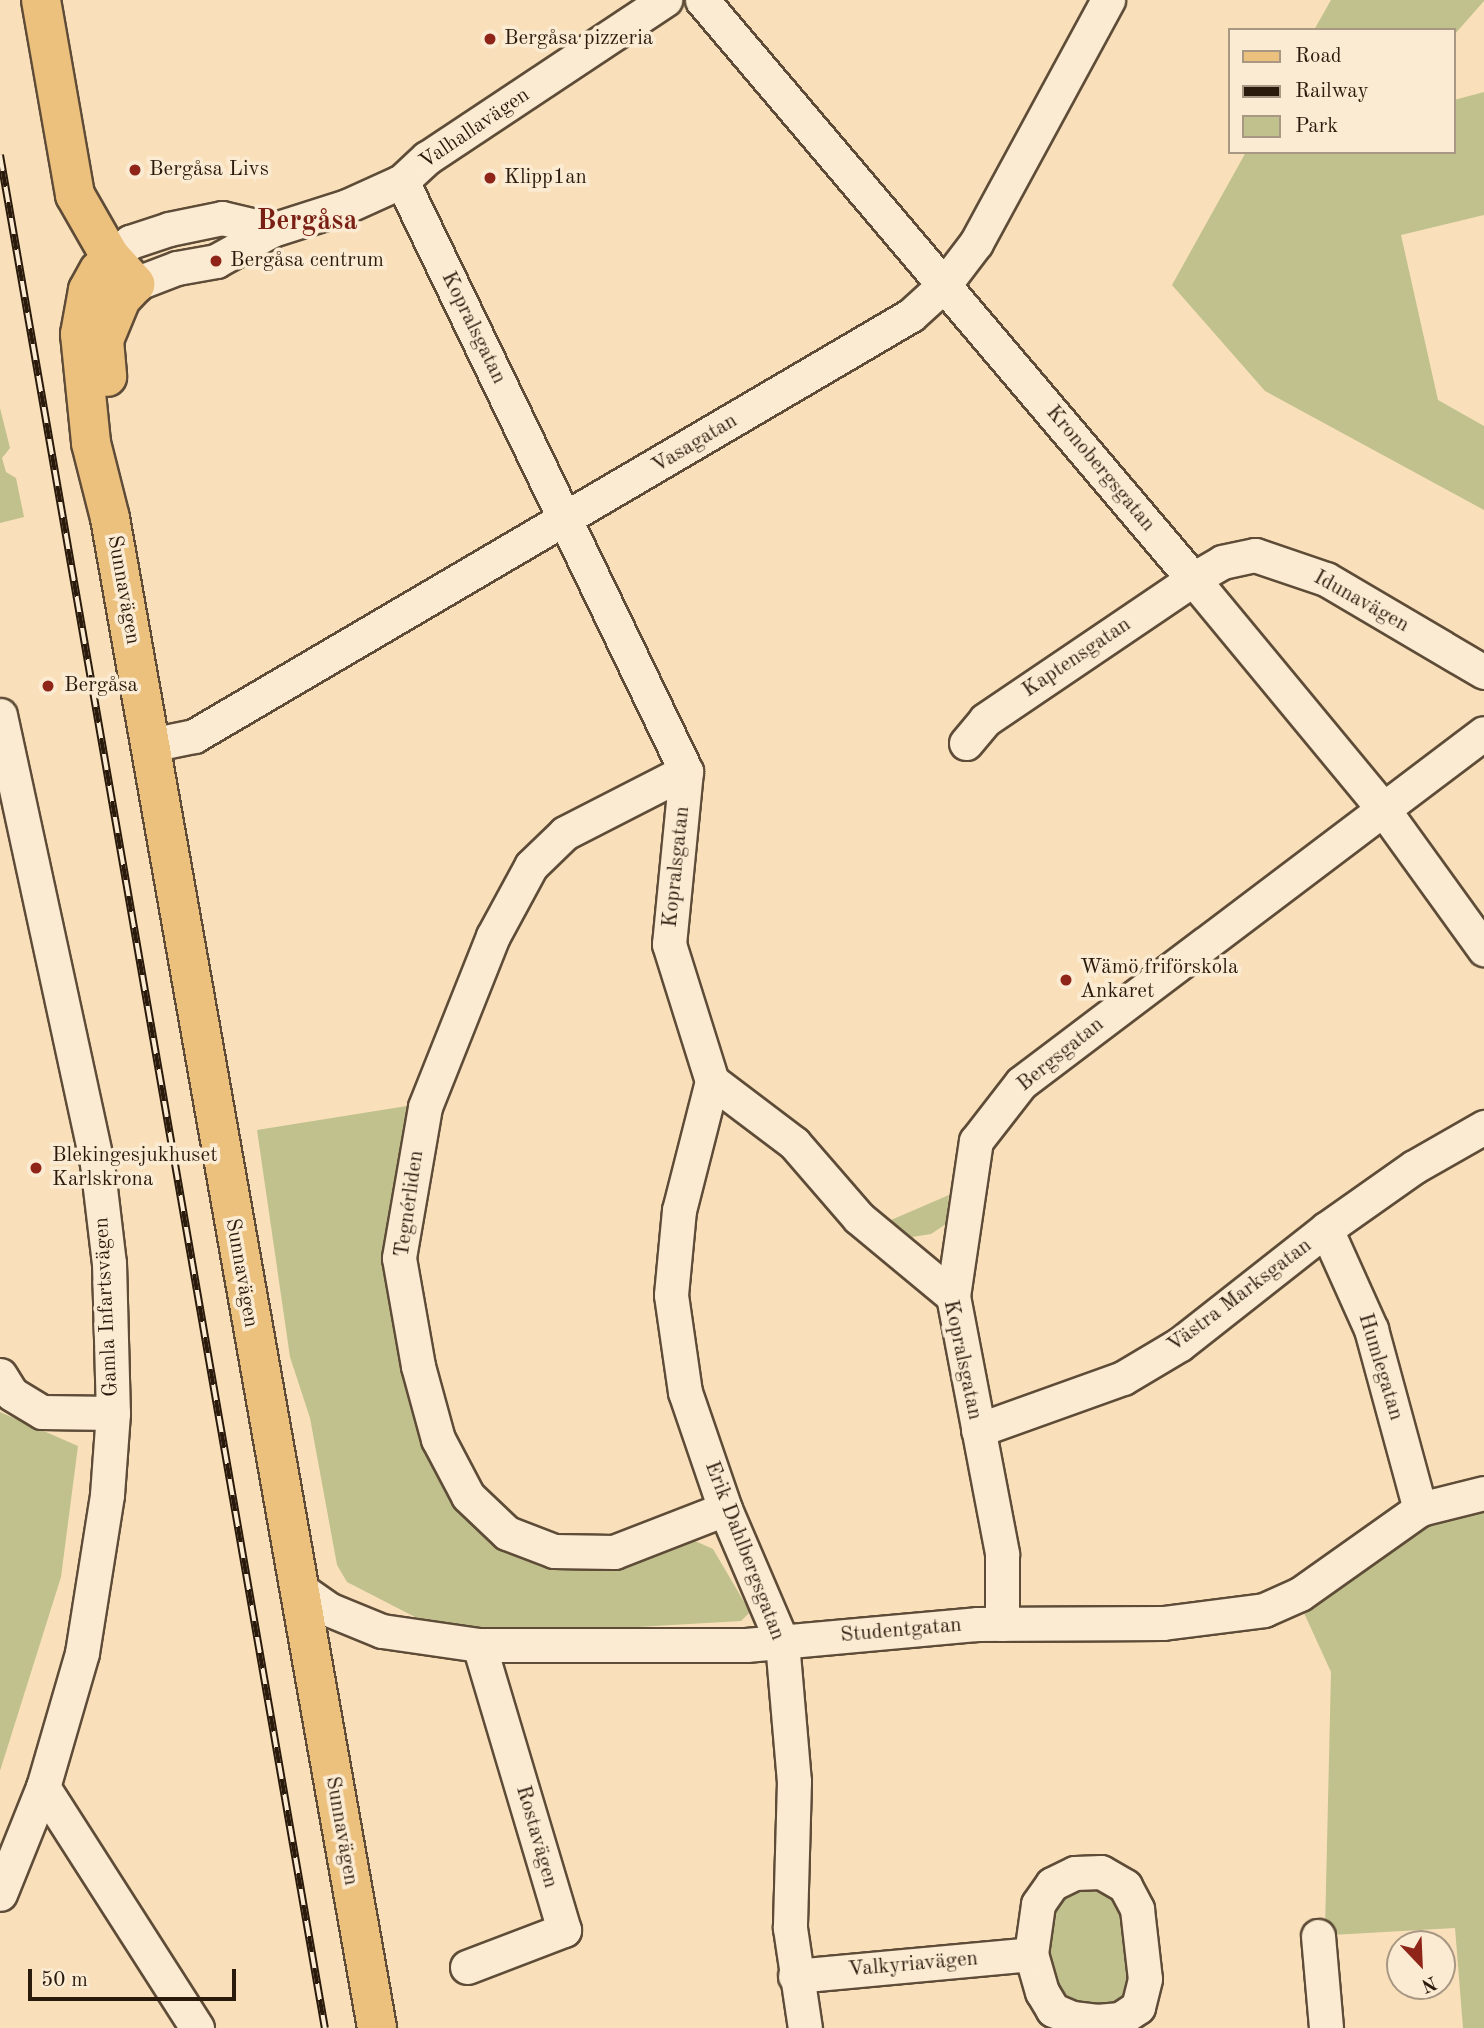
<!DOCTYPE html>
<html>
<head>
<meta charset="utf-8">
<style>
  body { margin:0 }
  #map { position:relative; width:1484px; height:2028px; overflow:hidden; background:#f9e0ba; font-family:"Old Standard TT",serif }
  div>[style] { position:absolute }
  .green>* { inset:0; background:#c0c18d }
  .roads { filter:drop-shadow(2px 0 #5e4c38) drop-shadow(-2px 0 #5e4c38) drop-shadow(0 2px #5e4c38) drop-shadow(0 -2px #5e4c38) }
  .minor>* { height:33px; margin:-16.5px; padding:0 16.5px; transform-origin:16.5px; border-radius:16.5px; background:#fbebd2 }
  .major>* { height:38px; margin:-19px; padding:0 19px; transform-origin:19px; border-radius:19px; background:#ecc07d }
  .rail>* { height:8px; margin-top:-4px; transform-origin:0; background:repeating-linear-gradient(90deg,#fbebd2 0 16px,#2a1a0c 0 32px); box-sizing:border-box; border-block:2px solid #2a1a0c }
  .dots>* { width:19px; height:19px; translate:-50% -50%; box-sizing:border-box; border:4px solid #fbebd2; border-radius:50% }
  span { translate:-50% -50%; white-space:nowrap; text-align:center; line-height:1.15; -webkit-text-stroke:7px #fbebd2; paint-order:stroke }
  .poi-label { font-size:21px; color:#2a1a0c }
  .left { translate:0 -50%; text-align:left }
  .street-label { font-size:21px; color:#2a1a0c }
  .district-label { font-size:28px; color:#7a1f14; font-weight:700 }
  .legend { position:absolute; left:1228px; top:28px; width:228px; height:126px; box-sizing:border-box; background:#fbebd2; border:2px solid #a79783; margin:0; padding:9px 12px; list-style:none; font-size:21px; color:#2a1a0c }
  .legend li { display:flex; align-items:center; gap:14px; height:35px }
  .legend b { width:35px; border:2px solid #a79783 }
  .north { position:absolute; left:1386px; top:1930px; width:70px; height:70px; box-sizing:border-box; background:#fbebd2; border:2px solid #a79783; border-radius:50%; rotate:157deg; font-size:19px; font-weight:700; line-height:28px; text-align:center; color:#2a1a0c }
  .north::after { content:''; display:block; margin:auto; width:24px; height:32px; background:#8f2418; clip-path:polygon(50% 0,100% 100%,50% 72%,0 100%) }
  .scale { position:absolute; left:28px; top:1969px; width:208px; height:32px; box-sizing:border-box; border:4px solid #2a1a0c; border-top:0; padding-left:9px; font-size:21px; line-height:24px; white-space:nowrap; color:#2a1a0c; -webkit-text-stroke:5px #fbebd2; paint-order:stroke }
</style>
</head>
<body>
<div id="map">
  <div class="green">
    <div style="clip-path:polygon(1331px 0,1484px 0,1484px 1px,1454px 35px,1454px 30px,1314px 30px)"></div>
    <div style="clip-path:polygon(1484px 92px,1484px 215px,1401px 235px,1438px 400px,1484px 426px,1484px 510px,1265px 391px,1172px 285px,1246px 152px,1454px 152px,1454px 100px)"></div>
    <div style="clip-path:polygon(0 408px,10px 448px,2px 458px,6px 472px,16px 478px,24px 517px,0 523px)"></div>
    <div style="clip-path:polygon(413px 1105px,388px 1257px,456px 1498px,614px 1565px,695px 1541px,713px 1549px,750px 1612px,741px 1621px,482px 1636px,415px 1617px,347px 1582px,337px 1565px,310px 1418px,290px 1357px,257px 1130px)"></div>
    <div style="clip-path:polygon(949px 1195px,946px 1224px,931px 1234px,912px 1237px,891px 1220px)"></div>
    <div style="clip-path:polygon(0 1412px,78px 1446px,61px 1577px,0 1771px)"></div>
    <div style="clip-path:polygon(1484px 1505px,1484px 2028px,1463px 2028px,1455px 1928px,1332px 1935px,1325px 1930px,1331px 1672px,1304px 1613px,1416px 1521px)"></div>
    <div style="clip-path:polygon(1109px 1886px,1127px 1909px,1133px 1992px,1123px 2004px,1075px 2008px,1059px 1995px,1042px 1933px,1064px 1887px)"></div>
  </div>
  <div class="roads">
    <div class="minor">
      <div style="left:702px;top:0;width:759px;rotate:49.7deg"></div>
      <div style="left:1193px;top:579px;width:298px;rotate:50.4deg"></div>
      <div style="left:1383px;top:809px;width:173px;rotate:54.2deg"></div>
      <div style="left:402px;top:181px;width:655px;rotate:64.3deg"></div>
      <div style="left:686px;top:771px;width:174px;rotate:95.6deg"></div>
      <div style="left:669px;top:944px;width:144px;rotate:72.6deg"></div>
      <div style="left:712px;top:1081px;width:103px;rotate:37.1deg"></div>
      <div style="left:794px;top:1143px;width:99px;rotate:49.1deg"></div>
      <div style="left:859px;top:1218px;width:122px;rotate:39.7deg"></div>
      <div style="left:953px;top:1296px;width:263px;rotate:79.2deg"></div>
      <div style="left:1002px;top:1554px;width:70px;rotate:90deg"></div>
      <div style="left:99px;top:270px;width:42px;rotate:-42.1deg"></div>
      <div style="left:130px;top:242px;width:41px;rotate:-18.4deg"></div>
      <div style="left:169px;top:229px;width:54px;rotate:-11.7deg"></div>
      <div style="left:222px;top:218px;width:51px;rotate:13.5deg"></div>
      <div style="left:135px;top:284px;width:45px;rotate:-20.9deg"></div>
      <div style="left:177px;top:268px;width:40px;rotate:-10deg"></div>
      <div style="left:216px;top:261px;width:64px;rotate:-29deg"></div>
      <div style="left:272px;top:230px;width:79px;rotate:-17.7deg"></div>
      <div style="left:347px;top:206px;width:60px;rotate:-24.4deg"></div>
      <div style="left:402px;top:181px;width:34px;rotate:-43deg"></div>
      <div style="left:427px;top:158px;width:286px;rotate:-33.6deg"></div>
      <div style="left:0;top:715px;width:458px;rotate:77.8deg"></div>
      <div style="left:97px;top:1163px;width:101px;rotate:83.2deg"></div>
      <div style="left:109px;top:1263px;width:150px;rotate:88.5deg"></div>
      <div style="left:113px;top:1413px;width:82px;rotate:94.2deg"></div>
      <div style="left:107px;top:1495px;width:160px;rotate:99deg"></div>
      <div style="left:82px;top:1653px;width:140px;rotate:106.2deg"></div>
      <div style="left:43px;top:1787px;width:115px;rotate:111.9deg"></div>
      <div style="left:966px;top:743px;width:30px;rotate:-50deg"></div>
      <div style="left:985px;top:720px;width:251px;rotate:-34.1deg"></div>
      <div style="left:1193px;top:579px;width:34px;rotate:-30deg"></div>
      <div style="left:1222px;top:562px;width:34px;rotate:-12deg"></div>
      <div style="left:1255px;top:555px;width:75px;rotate:18.7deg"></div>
      <div style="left:1326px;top:579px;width:183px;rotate:30.5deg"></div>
      <div style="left:150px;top:745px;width:45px;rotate:-11.6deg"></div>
      <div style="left:194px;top:736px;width:831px;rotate:-30.42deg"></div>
      <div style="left:911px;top:315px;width:45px;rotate:-42.3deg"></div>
      <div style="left:944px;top:285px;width:53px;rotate:-52.7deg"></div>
      <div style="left:976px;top:243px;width:277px;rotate:-61.5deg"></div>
      <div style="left:686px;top:771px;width:136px;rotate:152.9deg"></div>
      <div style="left:565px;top:833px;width:47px;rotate:135.9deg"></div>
      <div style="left:531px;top:866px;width:80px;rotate:118.5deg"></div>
      <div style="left:493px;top:936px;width:184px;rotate:111.7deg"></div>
      <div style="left:425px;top:1107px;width:153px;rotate:99.8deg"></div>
      <div style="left:399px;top:1258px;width:110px;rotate:80deg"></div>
      <div style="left:418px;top:1366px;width:76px;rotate:74.7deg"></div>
      <div style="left:438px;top:1439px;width:64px;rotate:62.2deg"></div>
      <div style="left:468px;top:1496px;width:54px;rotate:43.5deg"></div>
      <div style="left:507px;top:1533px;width:50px;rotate:21deg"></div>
      <div style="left:554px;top:1551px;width:60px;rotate:1deg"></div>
      <div style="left:614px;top:1552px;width:119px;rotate:-21.2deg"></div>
      <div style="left:712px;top:1081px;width:133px;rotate:104.3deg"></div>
      <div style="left:679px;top:1210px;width:85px;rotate:95.4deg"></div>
      <div style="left:671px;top:1295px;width:98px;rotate:81.8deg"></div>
      <div style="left:685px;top:1392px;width:124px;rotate:71.1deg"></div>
      <div style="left:725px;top:1509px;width:145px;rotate:66.8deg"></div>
      <div style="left:782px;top:1642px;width:140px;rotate:85.1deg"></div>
      <div style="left:794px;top:1781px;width:147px;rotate:91.6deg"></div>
      <div style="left:790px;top:1928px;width:101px;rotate:81.5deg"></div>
      <div style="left:1326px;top:1229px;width:110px;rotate:65.8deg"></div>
      <div style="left:1371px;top:1329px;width:187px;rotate:74.8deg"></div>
      <div style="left:953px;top:1296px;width:157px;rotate:-81.6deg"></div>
      <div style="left:976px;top:1141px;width:73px;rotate:-52.2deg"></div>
      <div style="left:1021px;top:1083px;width:580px;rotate:-37.09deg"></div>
      <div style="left:0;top:1375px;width:22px;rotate:58deg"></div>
      <div style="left:12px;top:1394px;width:35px;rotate:31deg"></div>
      <div style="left:42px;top:1412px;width:71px;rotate:0.8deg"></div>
      <div style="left:978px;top:1430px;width:154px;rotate:-19.7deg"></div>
      <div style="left:1123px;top:1378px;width:66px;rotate:-30.8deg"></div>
      <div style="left:1180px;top:1344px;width:186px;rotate:-38.2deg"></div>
      <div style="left:1326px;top:1229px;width:108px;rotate:-35.2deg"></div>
      <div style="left:1414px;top:1167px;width:81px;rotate:-29.7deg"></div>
      <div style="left:297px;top:1587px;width:38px;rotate:35deg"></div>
      <div style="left:328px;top:1609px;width:58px;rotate:22.2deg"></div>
      <div style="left:382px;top:1631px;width:98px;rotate:8.2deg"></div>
      <div style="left:479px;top:1645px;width:267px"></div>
      <div style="left:746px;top:1645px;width:232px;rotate:-5.2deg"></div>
      <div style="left:977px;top:1624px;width:186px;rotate:-0.3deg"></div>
      <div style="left:1163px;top:1623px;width:102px;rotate:-7.3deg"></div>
      <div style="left:1264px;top:1610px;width:39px;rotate:-24deg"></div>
      <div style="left:1300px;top:1594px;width:147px;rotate:-35.3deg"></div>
      <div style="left:1420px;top:1509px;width:66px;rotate:-14deg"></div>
      <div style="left:43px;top:1787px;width:286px;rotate:57.4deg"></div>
      <div style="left:1101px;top:1872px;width:28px;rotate:30deg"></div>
      <div style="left:1125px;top:1886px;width:26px;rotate:62deg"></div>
      <div style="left:1137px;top:1909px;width:70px;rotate:83.5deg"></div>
      <div style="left:1145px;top:1979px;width:29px;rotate:104deg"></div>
      <div style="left:1138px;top:2007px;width:22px;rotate:146deg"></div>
      <div style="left:1120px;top:2019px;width:23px;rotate:175deg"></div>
      <div style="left:1097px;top:2021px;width:25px;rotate:-173deg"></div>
      <div style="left:1072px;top:2018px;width:21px;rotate:-157deg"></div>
      <div style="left:1053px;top:2010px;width:21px;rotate:-121deg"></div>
      <div style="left:1042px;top:1992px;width:40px;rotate:-106deg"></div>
      <div style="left:1031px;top:1954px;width:50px;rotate:-82deg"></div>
      <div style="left:1038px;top:1904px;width:24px;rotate:-55deg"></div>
      <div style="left:1052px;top:1884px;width:25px;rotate:-26deg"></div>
      <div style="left:1075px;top:1873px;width:26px;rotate:-2deg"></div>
      <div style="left:1318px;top:1936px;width:92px;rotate:85deg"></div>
      <div style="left:467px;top:1967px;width:104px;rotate:-20.9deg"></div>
      <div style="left:564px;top:1930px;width:297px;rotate:-106.6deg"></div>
      <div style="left:795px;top:1976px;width:237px;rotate:-5.3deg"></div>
    </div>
    <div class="major">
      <div style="left:41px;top:0;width:198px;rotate:80.1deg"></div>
      <div style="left:75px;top:195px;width:70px;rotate:60.2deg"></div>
      <div style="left:110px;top:256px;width:38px;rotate:48deg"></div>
      <div style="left:135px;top:284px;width:21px;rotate:133deg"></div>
      <div style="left:121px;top:299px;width:44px;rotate:112.5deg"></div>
      <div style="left:104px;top:340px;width:37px;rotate:85deg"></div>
      <div style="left:99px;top:270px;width:23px;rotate:119deg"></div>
      <div style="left:88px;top:290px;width:45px;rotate:100.3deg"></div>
      <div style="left:80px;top:334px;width:110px;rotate:84.2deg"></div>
      <div style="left:91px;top:443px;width:77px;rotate:75.8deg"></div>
      <div style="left:110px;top:518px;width:1533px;rotate:79.97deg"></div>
    </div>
  </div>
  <div class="rail">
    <div style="left:0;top:155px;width:1901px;rotate:80.16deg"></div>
  </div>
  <div class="dots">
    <div style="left:490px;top:39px;background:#8f2418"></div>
    <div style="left:135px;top:170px;background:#8f2418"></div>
    <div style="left:490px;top:178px;background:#8f2418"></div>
    <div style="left:216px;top:261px;background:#8f2418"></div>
    <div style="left:48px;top:686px;background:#8f2418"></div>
    <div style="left:1066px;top:980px;background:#8f2418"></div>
    <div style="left:36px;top:1168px;background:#8f2418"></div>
  </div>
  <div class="poi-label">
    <span class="left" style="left:504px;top:39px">Bergåsa pizzeria</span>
    <span class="left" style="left:149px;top:170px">Bergåsa Livs</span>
    <span class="left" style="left:504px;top:178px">Klipp1an</span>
    <span class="left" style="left:230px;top:261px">Bergåsa centrum</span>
    <span class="left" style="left:64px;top:686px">Bergåsa</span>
    <span class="left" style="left:1080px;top:980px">Wämö friförskola<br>Ankaret</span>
    <span class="left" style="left:52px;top:1168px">Blekingesjukhuset<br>Karlskrona</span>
  </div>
  <div class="street-label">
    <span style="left:475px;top:129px;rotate:-34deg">Valhallavägen</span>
    <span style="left:473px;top:328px;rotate:64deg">Kopralsgatan</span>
    <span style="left:695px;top:444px;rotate:-31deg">Vasagatan</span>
    <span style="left:1100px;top:469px;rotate:50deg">Kronobergsgatan</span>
    <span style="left:123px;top:590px;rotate:80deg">Sunnavägen</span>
    <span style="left:1361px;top:602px;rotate:29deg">Idunavägen</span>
    <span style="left:1077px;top:658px;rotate:-34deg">Kaptensgatan</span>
    <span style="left:677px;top:867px;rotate:-84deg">Kopralsgatan</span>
    <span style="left:1061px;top:1055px;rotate:-39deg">Bergsgatan</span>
    <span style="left:410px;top:1204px;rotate:-82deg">Tegnérliden</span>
    <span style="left:241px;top:1273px;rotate:80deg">Sunnavägen</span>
    <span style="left:1240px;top:1296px;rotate:-37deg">Västra Marksgatan</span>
    <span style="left:107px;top:1307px;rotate:-93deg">Gamla Infartsvägen</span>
    <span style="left:962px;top:1360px;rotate:78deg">Kopralsgatan</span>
    <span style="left:1380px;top:1367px;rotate:73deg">Humlegatan</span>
    <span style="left:744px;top:1551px;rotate:69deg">Erik Dahlbergsgatan</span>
    <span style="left:901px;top:1631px;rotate:-5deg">Studentgatan</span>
    <span style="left:341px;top:1831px;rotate:80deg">Sunnavägen</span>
    <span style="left:536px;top:1837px;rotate:74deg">Rostavägen</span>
    <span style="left:913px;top:1965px;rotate:-5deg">Valkyriavägen</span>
  </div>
  <div class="district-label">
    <span style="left:307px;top:222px">Bergåsa</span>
  </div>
  <ul class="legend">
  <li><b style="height:9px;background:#ecc07d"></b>Road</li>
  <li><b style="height:9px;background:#2a1a0c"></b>Railway</li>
  <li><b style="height:19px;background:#c0c18d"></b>Park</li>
  </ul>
  <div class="north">N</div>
  <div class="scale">50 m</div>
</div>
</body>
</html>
